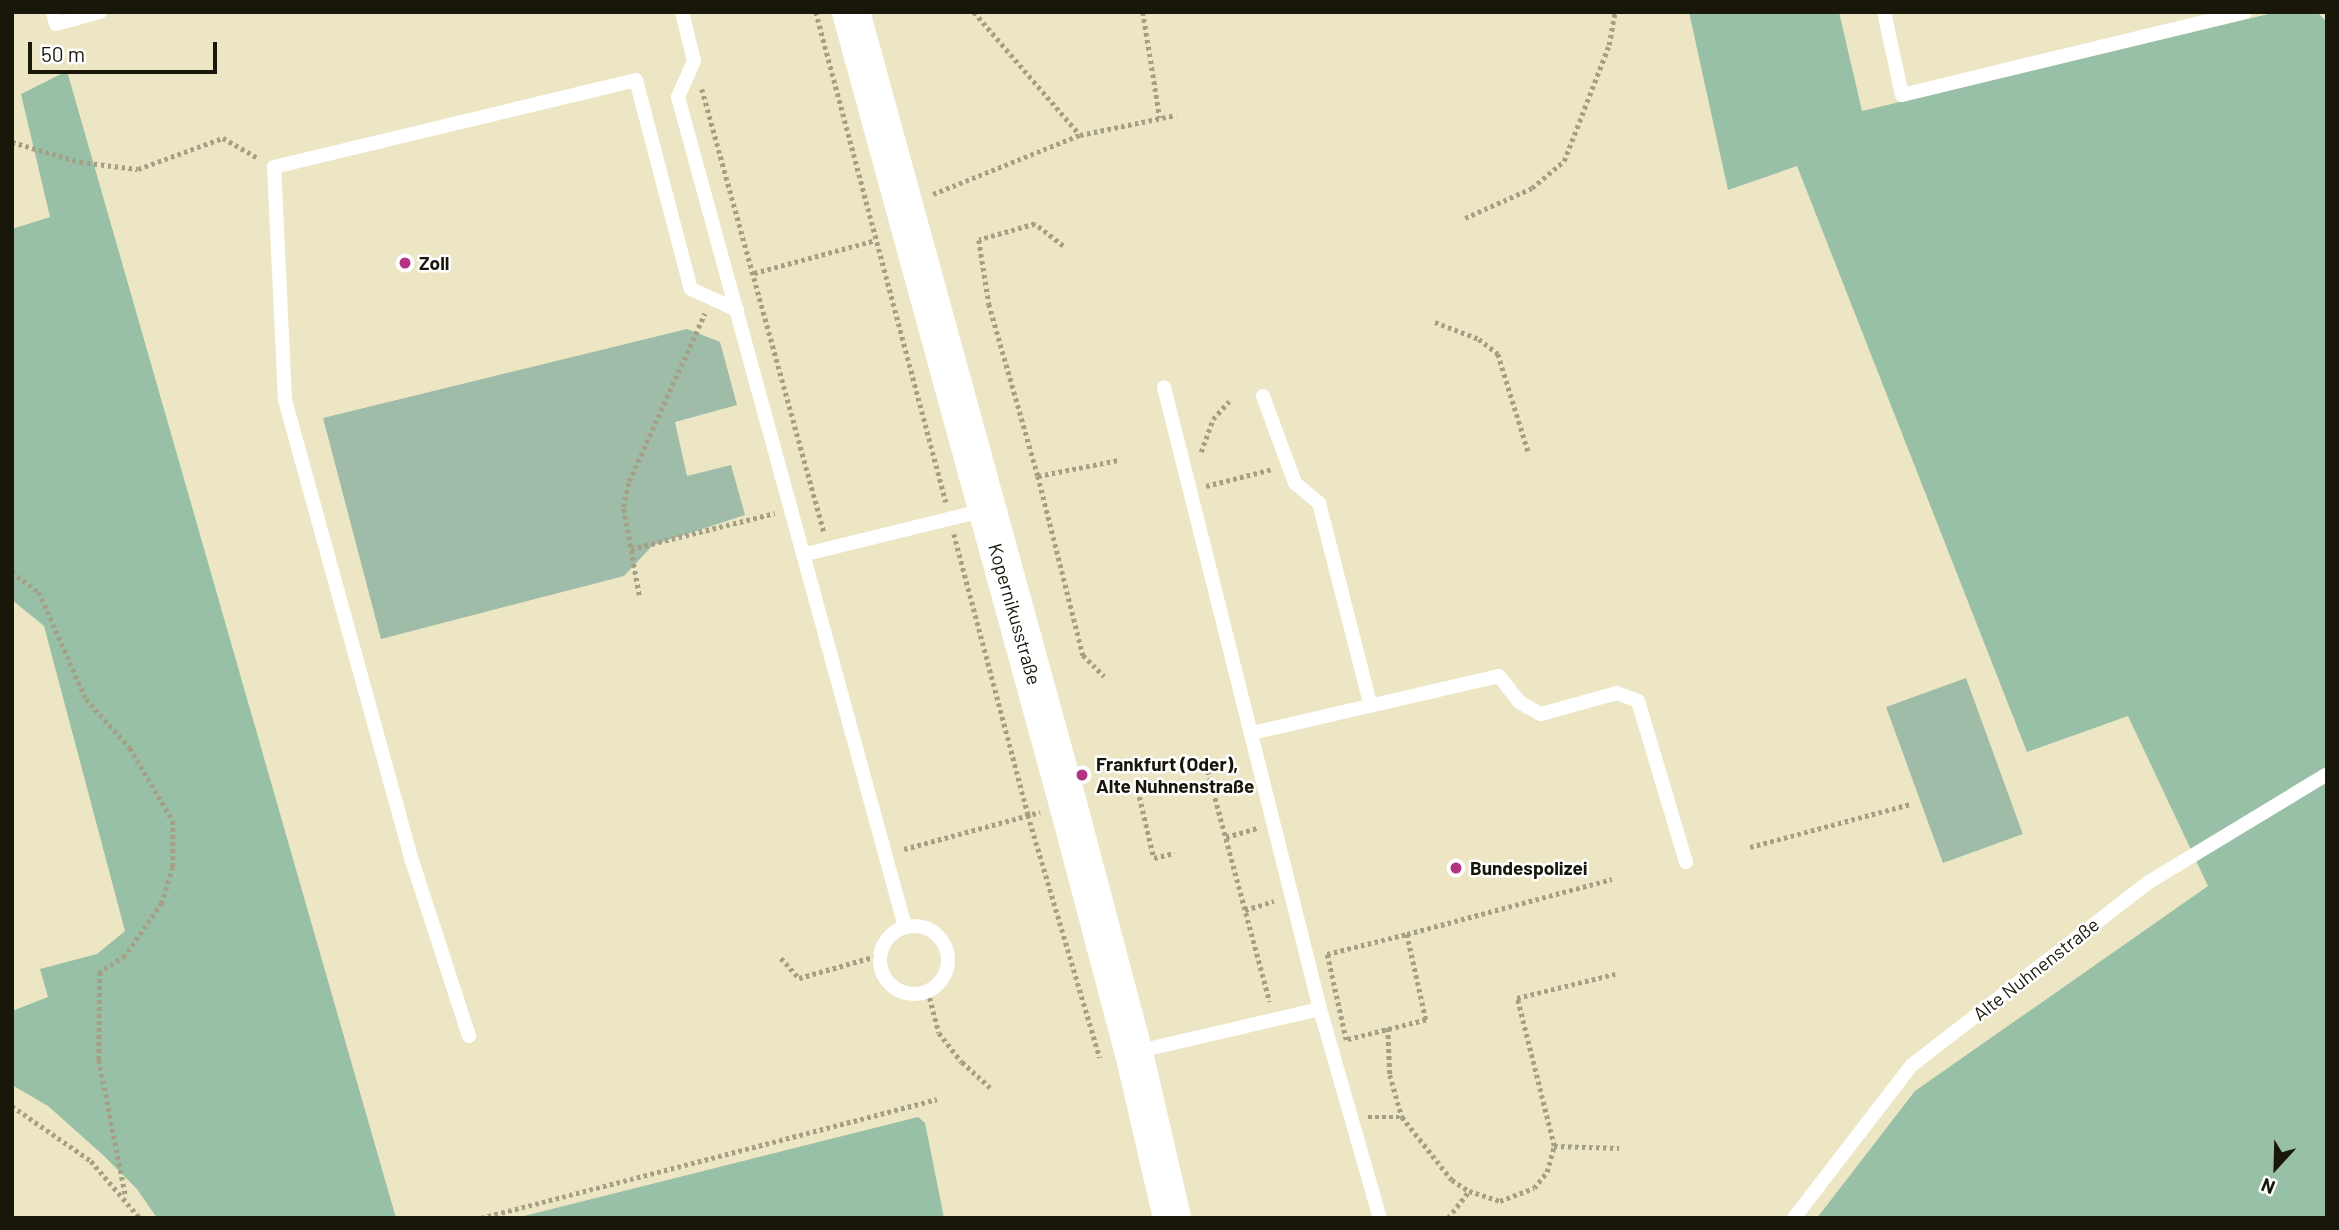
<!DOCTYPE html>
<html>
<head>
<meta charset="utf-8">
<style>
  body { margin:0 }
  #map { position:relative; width:2339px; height:1230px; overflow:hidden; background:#ece6c4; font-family:Barlow,sans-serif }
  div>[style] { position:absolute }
  .green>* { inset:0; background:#9ebca8; transform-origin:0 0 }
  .forest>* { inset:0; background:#98c0a6 }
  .path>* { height:4.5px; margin-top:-2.25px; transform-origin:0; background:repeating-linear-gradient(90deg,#a5a085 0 3.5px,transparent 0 7px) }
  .service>* { height:14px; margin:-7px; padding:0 7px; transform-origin:7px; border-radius:7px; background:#fff }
  .service>.ring { margin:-7px; padding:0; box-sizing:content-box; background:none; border:14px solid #fff; border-radius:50% }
  .secondary>* { height:38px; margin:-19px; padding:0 19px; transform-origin:19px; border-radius:19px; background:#fff }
  .dots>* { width:19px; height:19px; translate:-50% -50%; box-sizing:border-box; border:4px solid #fff; border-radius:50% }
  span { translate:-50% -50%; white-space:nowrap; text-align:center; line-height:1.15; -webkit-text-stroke:5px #fff; paint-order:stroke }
  .poi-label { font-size:19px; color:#19170a; font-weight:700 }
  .left { translate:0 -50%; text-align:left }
  .street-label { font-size:19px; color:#19170a }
  .frame { position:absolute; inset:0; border:14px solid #19170a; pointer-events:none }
  .north { position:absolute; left:2241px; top:1132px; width:70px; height:70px; -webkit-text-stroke:5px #fff; paint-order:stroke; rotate:202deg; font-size:19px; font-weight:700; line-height:28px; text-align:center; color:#19170a }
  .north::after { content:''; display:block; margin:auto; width:24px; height:32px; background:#19170a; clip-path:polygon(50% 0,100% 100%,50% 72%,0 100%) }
  .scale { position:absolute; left:28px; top:42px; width:189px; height:32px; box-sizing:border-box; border:4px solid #19170a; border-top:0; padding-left:9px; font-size:21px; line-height:24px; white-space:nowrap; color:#19170a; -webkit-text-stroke:5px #fff; paint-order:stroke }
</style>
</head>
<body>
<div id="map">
  <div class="green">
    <div style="clip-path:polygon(687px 329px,720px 342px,737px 405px,675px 422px,687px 476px,731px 465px,745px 515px,653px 545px,624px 576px,381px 639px,323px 418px)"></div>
    <div style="left:1966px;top:678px;width:166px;height:85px;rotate:70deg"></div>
  </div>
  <div class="forest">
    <div style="clip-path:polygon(1689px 12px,1839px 12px,1862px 111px,2277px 12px,2317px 12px,2327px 22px,2327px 1218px,1817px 1218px,1915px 1091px,2208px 886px,2128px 716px,2027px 752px,1797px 166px,1728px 190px)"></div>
    <div style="clip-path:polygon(67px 71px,396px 1218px,157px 1218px,137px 1189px,103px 1155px,48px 1106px,12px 1085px,12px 1011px,48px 997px,40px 969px,97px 954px,125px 931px,44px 626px,12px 600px,12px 229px,50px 217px,21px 94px)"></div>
    <div style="clip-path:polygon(918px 1117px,925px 1123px,944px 1218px,516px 1218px)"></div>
  </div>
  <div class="path">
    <div style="left:816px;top:12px;width:507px;rotate:75.14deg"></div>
    <div style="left:974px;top:12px;width:162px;rotate:49.2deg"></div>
    <div style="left:1143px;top:12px;width:107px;rotate:80.9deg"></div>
    <div style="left:702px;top:89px;width:460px;rotate:74.6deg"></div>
    <div style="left:12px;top:142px;width:71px;rotate:16.4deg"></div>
    <div style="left:80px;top:162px;width:58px;rotate:6.9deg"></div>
    <div style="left:138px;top:169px;width:90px;rotate:-20deg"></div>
    <div style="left:223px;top:138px;width:40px;rotate:29.7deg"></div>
    <div style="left:933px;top:194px;width:158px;rotate:-21.9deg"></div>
    <div style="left:1080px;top:135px;width:98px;rotate:-11.8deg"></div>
    <div style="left:1465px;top:218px;width:73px;rotate:-24.1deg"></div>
    <div style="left:1532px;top:188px;width:42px;rotate:-40.2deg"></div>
    <div style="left:1564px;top:161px;width:124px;rotate:-68.8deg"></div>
    <div style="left:1609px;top:45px;width:34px;rotate:-80deg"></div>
    <div style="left:1063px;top:246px;width:36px;rotate:-142deg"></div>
    <div style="left:1035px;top:224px;width:58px;rotate:164.1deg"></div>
    <div style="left:979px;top:240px;width:65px;rotate:81.1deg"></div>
    <div style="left:989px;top:304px;width:179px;rotate:74.1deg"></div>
    <div style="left:1038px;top:476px;width:83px;rotate:-11.2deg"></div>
    <div style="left:754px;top:273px;width:123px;rotate:-15.1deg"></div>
    <div style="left:1435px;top:322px;width:47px;rotate:21.1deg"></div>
    <div style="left:1479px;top:339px;width:24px;rotate:38deg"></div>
    <div style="left:1498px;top:354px;width:102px;rotate:72.8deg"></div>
    <div style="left:1201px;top:452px;width:35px;rotate:-70deg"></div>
    <div style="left:1213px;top:419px;width:24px;rotate:-48deg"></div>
    <div style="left:1038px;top:476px;width:185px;rotate:75.9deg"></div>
    <div style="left:1083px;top:655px;width:30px;rotate:45deg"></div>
    <div style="left:1206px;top:486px;width:68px;rotate:-14.4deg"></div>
    <div style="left:954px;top:534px;width:291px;rotate:75.2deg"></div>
    <div style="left:1028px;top:815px;width:253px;rotate:73.5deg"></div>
    <div style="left:631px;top:549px;width:148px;rotate:-14deg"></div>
    <div style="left:12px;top:572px;width:34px;rotate:37deg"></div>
    <div style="left:39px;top:592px;width:117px;rotate:66.3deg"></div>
    <div style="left:86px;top:699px;width:66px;rotate:48.1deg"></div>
    <div style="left:130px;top:748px;width:85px;rotate:59.5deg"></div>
    <div style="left:173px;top:821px;width:46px;rotate:90deg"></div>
    <div style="left:173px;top:867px;width:38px;rotate:107deg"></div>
    <div style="left:162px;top:903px;width:65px;rotate:124.9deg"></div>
    <div style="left:125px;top:956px;width:30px;rotate:147deg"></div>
    <div style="left:100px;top:972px;width:88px;rotate:90.7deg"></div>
    <div style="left:99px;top:1060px;width:140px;rotate:78.9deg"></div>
    <div style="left:639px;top:595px;width:89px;rotate:-100.3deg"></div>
    <div style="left:623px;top:507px;width:27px;rotate:-77deg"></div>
    <div style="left:629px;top:481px;width:184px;rotate:-65.7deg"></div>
    <div style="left:1208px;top:771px;width:239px;rotate:75deg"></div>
    <div style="left:1138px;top:790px;width:70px;rotate:76.8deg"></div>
    <div style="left:1154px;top:858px;width:21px;rotate:-14deg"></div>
    <div style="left:1226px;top:837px;width:32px;rotate:-16deg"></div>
    <div style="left:1750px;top:847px;width:167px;rotate:-15deg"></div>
    <div style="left:904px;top:849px;width:141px;rotate:-15.2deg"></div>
    <div style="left:1245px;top:910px;width:30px;rotate:-17deg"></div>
    <div style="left:1407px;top:934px;width:88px;rotate:77.5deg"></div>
    <div style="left:1426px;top:1020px;width:82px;rotate:166deg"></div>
    <div style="left:1346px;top:1040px;width:88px;rotate:-102.5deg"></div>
    <div style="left:1327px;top:954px;width:82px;rotate:-14deg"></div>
    <div style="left:1407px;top:934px;width:212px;rotate:-15deg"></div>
    <div style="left:781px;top:958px;width:27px;rotate:48deg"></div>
    <div style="left:799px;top:978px;width:84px;rotate:-15.9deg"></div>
    <div style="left:928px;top:991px;width:43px;rotate:75.3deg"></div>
    <div style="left:939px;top:1033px;width:37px;rotate:52deg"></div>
    <div style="left:962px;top:1062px;width:38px;rotate:42deg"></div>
    <div style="left:1388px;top:1028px;width:47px;rotate:87.6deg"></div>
    <div style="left:1390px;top:1075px;width:44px;rotate:74.1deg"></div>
    <div style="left:1402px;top:1117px;width:80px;rotate:51.6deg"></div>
    <div style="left:1452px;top:1180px;width:20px;rotate:33deg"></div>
    <div style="left:1469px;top:1191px;width:33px;rotate:18deg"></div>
    <div style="left:1500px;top:1201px;width:36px;rotate:-21deg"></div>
    <div style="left:1534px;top:1188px;width:21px;rotate:-51deg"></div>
    <div style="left:1547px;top:1172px;width:27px;rotate:-75deg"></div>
    <div style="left:1554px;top:1146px;width:65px;rotate:1.8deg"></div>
    <div style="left:12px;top:1106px;width:96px;rotate:34.8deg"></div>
    <div style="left:91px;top:1161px;width:75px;rotate:49.3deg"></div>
    <div style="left:1368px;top:1117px;width:34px"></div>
    <div style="left:1554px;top:1146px;width:153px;rotate:-104deg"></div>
    <div style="left:1517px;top:998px;width:101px;rotate:-13.8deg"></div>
    <div style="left:481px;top:1218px;width:471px;rotate:-14.6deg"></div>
    <div style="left:1448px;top:1218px;width:34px;rotate:-52deg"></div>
  </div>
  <div class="service">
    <div style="left:53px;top:12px;width:12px;rotate:76deg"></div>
    <div style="left:56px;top:24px;width:46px;rotate:-15.3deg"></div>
    <div style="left:682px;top:12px;width:50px;rotate:76.2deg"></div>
    <div style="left:694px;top:61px;width:39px;rotate:114deg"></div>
    <div style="left:678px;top:97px;width:860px;rotate:74.7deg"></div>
    <div style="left:1884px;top:12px;width:85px;rotate:77.8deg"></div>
    <div style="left:1902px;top:95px;width:353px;rotate:-13.6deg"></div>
    <div style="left:1263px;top:396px;width:93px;rotate:69.8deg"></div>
    <div style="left:1295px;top:483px;width:31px;rotate:40deg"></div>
    <div style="left:1319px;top:503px;width:206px;rotate:75.7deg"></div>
    <div style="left:806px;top:554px;width:184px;rotate:-13.8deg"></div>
    <div style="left:1252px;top:733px;width:253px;rotate:-13deg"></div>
    <div style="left:1499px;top:676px;width:33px;rotate:52deg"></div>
    <div style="left:1519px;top:702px;width:25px;rotate:29deg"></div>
    <div style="left:1541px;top:714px;width:79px;rotate:-15.4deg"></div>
    <div style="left:1617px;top:693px;width:22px;rotate:21deg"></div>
    <div style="left:1638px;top:701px;width:168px;rotate:73.4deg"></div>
    <div class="ring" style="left:880px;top:926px;width:54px;height:54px"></div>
    <div style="left:1320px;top:1009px;width:217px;rotate:74deg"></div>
    <div style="left:469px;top:1036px;width:184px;rotate:-108deg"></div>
    <div style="left:412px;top:861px;width:479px;rotate:-105.4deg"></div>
    <div style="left:285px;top:399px;width:232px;rotate:-92.7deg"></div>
    <div style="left:274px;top:167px;width:372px;rotate:-13.5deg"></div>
    <div style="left:636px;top:80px;width:216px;rotate:75.3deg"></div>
    <div style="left:691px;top:289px;width:51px;rotate:24.5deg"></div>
    <div style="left:1135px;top:1052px;width:190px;rotate:-13.1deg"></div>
    <div style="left:1320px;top:1009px;width:641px;rotate:-104.08deg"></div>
    <div style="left:1794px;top:1218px;width:193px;rotate:-52.4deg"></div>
    <div style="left:1912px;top:1065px;width:299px;rotate:-37.7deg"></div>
    <div style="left:2149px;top:882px;width:208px;rotate:-31.2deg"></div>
  </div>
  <div class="secondary">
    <div style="left:851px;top:12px;width:821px;rotate:74.68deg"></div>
    <div style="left:1068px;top:804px;width:258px;rotate:75.2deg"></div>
    <div style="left:1134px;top:1053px;width:169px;rotate:77deg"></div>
  </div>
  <div class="dots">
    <div style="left:405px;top:263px;background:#b33483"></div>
    <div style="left:1082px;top:775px;background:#b33483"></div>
    <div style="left:1456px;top:868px;background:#b33483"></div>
  </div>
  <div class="poi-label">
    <span class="left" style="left:419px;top:263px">Zoll</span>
    <span class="left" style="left:1096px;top:775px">Frankfurt (Oder),<br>Alte Nuhnenstraße</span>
    <span class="left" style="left:1470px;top:868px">Bundespolizei</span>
  </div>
  <div class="street-label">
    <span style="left:1015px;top:614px;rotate:74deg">Kopernikusstraße</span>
    <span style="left:2036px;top:969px;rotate:-38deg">Alte Nuhnenstraße</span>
  </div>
  <div class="frame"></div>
  <div class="north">N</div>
  <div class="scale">50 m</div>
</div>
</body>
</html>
